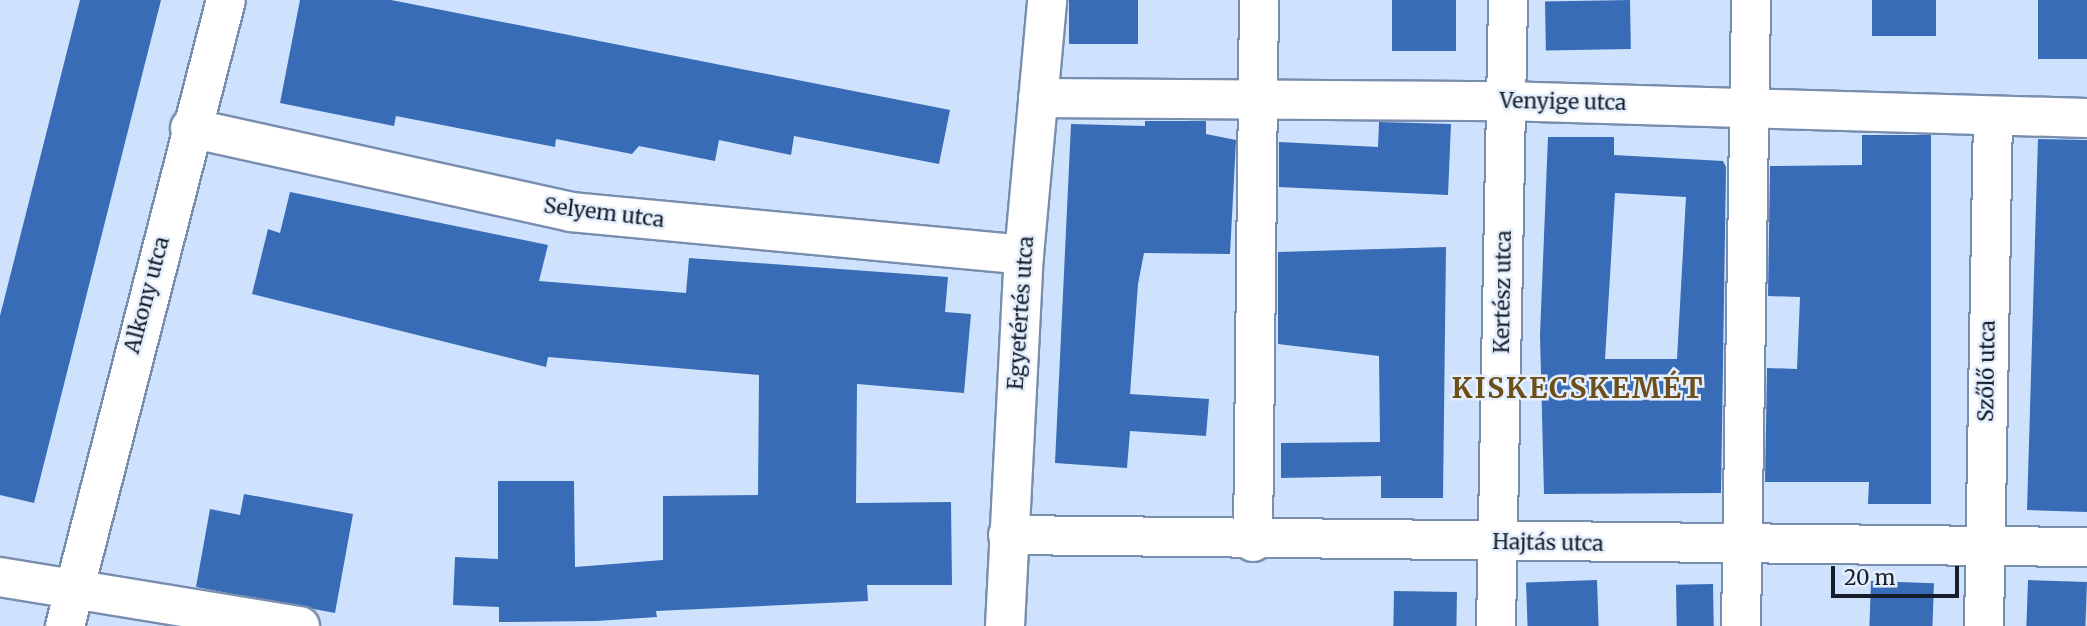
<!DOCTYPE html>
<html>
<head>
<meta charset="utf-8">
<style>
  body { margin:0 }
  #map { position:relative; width:2087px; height:626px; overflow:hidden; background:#cfe2fd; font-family:Merriweather,serif }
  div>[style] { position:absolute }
  .building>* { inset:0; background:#386cb6; transform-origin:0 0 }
  .roads { filter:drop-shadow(2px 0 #798eae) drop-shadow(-2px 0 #798eae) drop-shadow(0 2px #798eae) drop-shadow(0 -2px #798eae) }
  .minor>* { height:38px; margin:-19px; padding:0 19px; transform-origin:19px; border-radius:19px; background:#fff }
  span { translate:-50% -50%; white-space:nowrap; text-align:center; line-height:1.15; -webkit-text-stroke:5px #e5eefc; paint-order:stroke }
  .street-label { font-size:21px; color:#151e2a }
  .district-label { font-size:28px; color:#6d4f19; font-weight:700; letter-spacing:2px }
  .scale { position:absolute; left:1831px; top:566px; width:128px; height:32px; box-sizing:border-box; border:4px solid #151e2a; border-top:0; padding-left:9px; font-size:21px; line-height:24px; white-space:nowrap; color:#151e2a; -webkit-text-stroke:5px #e5eefc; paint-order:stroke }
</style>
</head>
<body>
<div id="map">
  <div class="building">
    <div style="clip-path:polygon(80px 0,161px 0,34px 503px,0 495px,0 316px)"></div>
    <div style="clip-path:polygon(300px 0,391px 0,950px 110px,939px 164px,794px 136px,791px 155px,719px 140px,715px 161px,639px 146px,632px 154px,556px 139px,555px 147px,396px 116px,394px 126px,280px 103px)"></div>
    <div style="left:1069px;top:0;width:69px;height:44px"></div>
    <div style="left:1392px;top:0;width:64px;height:51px"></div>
    <div style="left:1630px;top:0;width:49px;height:85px;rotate:89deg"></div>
    <div style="left:1872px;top:0;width:64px;height:36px"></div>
    <div style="left:2038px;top:0;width:49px;height:59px"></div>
    <div style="clip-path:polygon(1145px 121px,1206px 121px,1206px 134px,1236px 140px,1230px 254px,1144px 253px,1138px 284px,1130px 394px,1209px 399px,1206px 436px,1130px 431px,1127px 468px,1055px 463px,1071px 124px,1145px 126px)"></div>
    <div style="clip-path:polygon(1379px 122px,1451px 124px,1448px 195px,1279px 187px,1279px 142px,1378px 147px)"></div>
    <div style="clip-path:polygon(1862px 135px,1931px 135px,1931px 504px,1868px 504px,1869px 482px,1765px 482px,1767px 368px,1797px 369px,1800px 297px,1768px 296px,1770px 166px,1862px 165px)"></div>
    <div style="clip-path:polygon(evenodd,1548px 137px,1614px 137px,1614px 155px,1723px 161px,1726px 167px,1721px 493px,1544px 494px,1540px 335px,1548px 137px,1615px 193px,1686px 197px,1677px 359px,1605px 359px,1615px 193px)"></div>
    <div style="clip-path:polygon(2038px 139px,2087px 140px,2087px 512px,2027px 510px)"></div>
    <div style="clip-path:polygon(290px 192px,548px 245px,539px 281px,686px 293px,689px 258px,948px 277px,945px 312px,971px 314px,964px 393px,857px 384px,856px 503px,951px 502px,952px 585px,867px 585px,868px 601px,656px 611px,657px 617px,596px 621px,499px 622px,499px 607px,453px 605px,455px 557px,498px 559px,498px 481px,574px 481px,575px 567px,663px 560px,663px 496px,758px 495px,759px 375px,548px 357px,546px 367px,252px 294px,268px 229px,280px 233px)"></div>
    <div style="clip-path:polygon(1446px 247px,1443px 498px,1381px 498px,1381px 476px,1281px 478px,1281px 443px,1380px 442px,1379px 356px,1278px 344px,1278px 252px)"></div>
    <div style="clip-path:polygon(244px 494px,353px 514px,335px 613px,196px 587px,210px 509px,240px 515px)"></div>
    <div style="left:1597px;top:580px;width:46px;height:71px;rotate:88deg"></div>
    <div style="left:2028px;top:580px;width:59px;height:46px;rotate:2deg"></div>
    <div style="left:1871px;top:581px;width:63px;height:45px;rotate:2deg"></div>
    <div style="left:1713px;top:584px;width:42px;height:37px;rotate:89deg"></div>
    <div style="left:1394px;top:591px;width:63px;height:35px;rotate:1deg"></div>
  </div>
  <div class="roads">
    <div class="minor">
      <div style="left:1038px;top:98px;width:468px;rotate:0.4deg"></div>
      <div style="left:1506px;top:101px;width:581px;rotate:1.68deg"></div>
      <div style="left:190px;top:128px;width:390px;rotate:12.4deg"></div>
      <div style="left:571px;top:212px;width:455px;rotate:5.4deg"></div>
      <div style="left:1008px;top:535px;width:1079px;rotate:0.64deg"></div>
      <div style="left:1253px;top:542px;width:542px;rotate:-89.37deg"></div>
      <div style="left:0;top:577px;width:304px;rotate:9.3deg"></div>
      <div style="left:65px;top:626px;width:646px;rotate:-75.58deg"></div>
      <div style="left:1005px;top:626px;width:371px;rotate:-87.1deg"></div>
      <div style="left:1024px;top:255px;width:256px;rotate:-84.8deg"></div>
      <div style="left:1496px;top:626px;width:626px;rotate:-88.9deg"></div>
      <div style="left:1741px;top:626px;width:626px;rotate:-89.08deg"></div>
      <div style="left:1984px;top:626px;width:510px;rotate:-88.99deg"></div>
    </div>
  </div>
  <div class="street-label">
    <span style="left:1563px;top:102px;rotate:1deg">Venyige utca</span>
    <span style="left:604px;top:213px;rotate:7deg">Selyem utca</span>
    <span style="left:1503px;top:292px;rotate:-89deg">Kertész utca</span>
    <span style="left:147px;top:295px;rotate:-75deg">Alkony utca</span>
    <span style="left:1021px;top:313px;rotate:-86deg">Egyetértés utca</span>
    <span style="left:1987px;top:371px;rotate:-89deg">Szőlő utca</span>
    <span style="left:1548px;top:543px;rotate:1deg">Hajtás utca</span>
  </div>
  <div class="district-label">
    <span style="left:1578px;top:388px">KISKECSKEMÉT</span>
  </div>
  <div class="scale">20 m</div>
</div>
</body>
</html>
